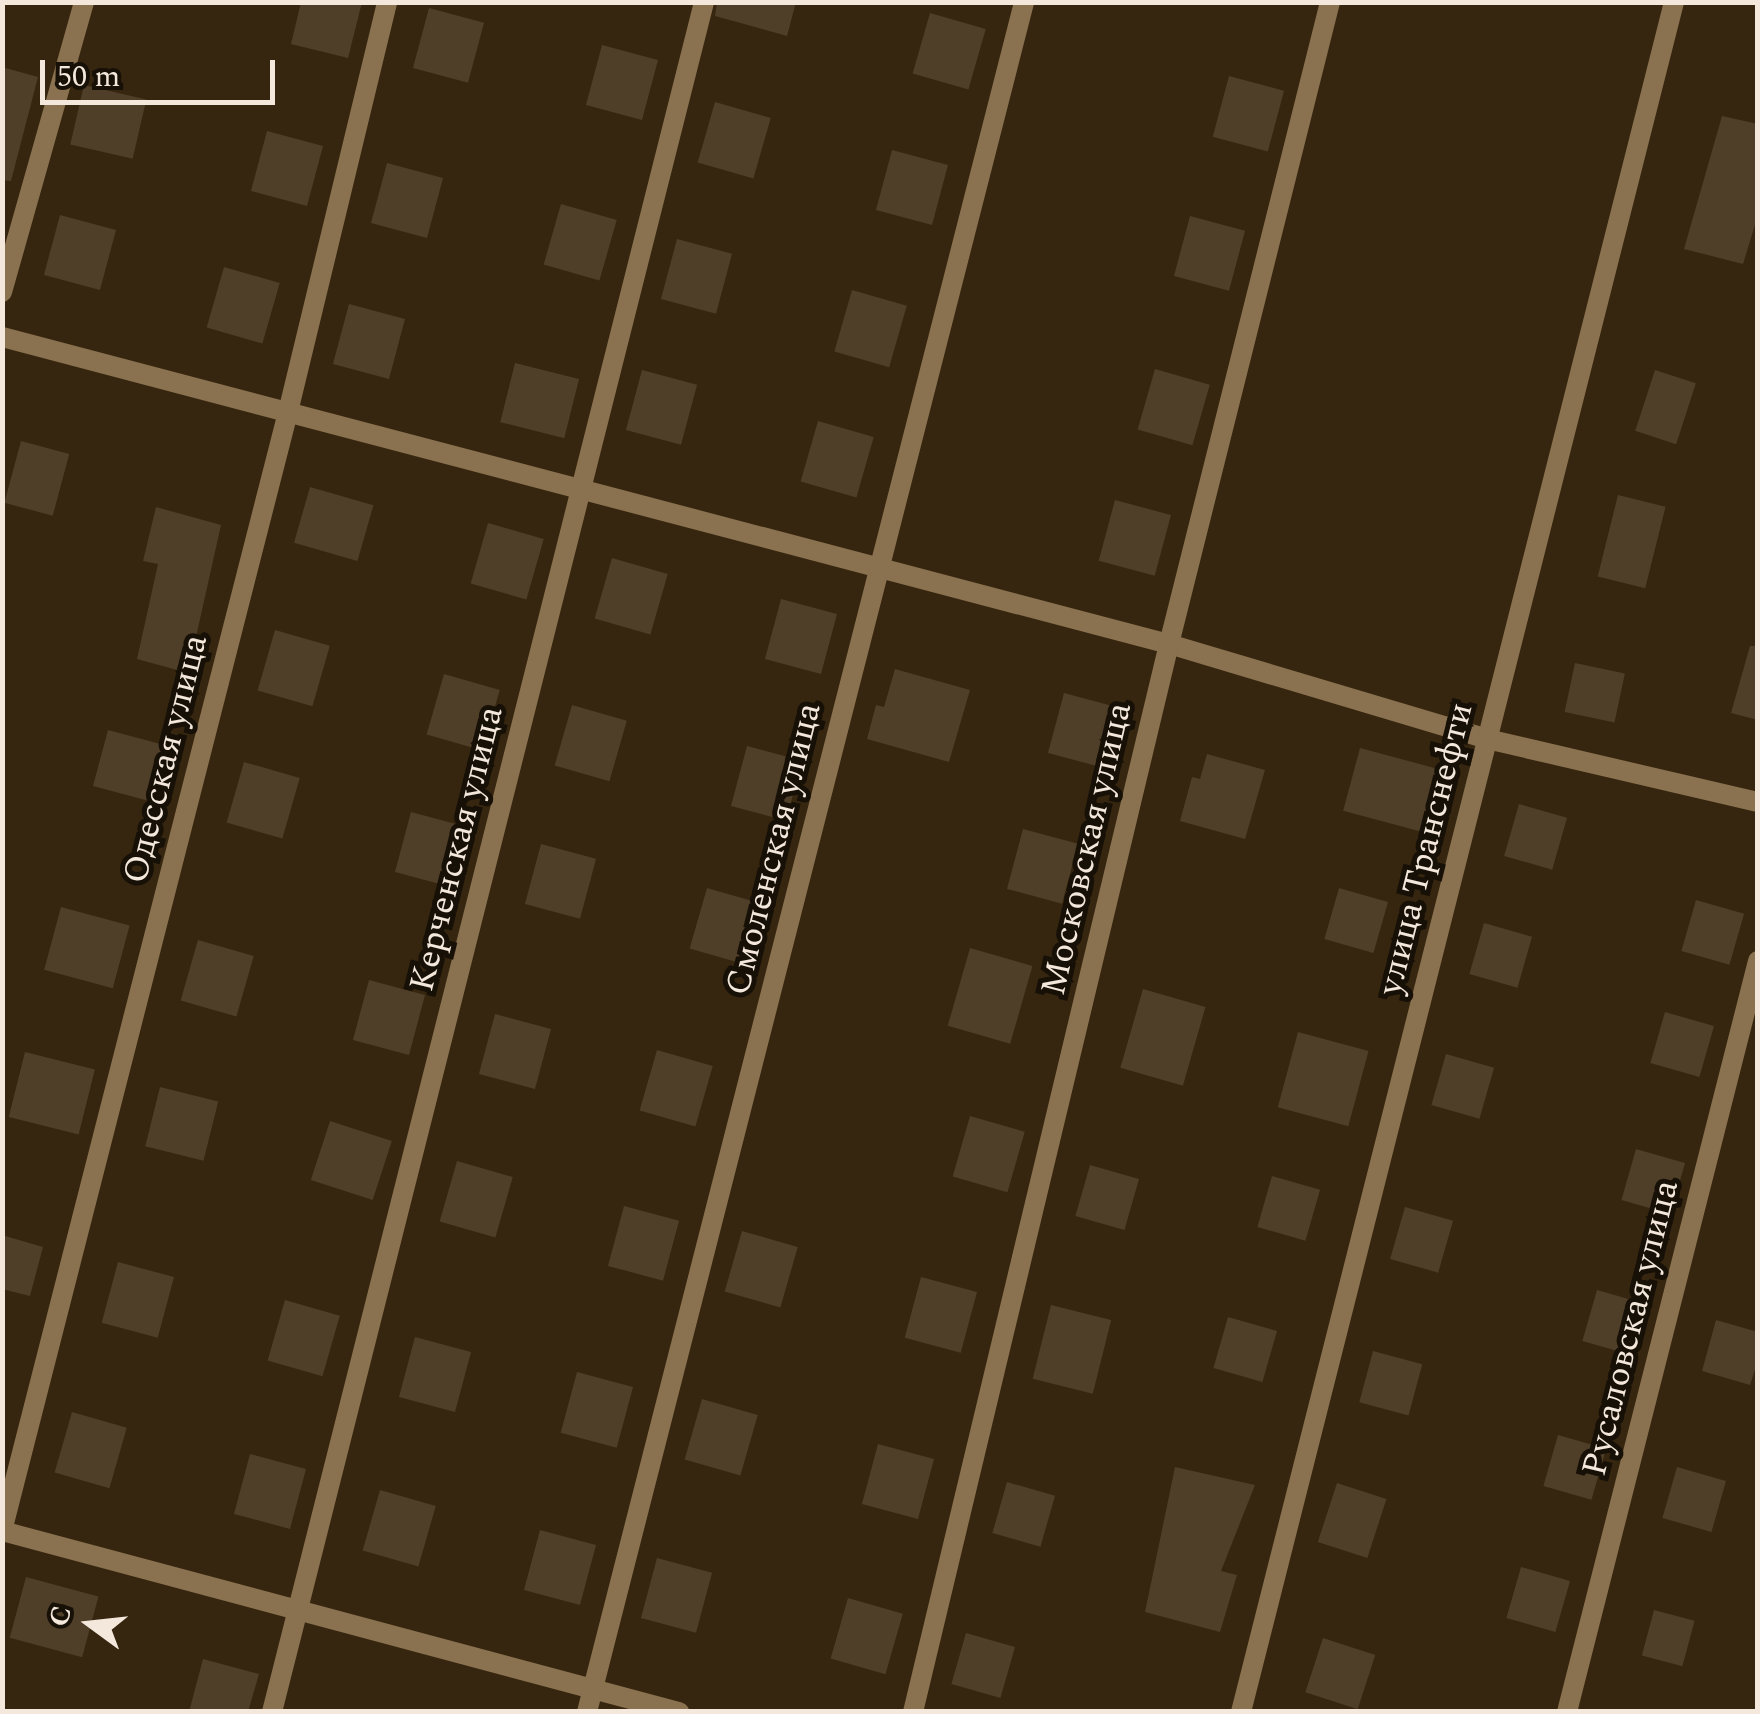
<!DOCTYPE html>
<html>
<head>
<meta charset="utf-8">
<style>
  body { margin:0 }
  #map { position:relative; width:1760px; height:1714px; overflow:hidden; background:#36260f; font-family:Spectral,serif }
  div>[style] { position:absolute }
  .building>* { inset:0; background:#4f3e28; transform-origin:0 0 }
  .minor>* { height:20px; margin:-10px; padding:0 10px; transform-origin:10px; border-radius:10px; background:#8a714f }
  span { translate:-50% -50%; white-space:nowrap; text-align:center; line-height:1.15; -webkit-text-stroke:10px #171007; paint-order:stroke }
  .street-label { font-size:35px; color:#f3e8db }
  .frame { position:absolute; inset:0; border:5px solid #f3e8db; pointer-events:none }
  .north { position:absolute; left:40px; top:1574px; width:100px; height:100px; -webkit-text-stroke:8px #171007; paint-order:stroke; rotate:285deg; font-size:28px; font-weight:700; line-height:40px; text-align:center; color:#f3e8db }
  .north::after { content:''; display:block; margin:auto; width:35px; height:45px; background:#f3e8db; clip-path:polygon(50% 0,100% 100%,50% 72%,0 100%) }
  .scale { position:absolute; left:40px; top:60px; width:235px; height:45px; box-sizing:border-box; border:5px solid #f3e8db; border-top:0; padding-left:12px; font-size:30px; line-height:35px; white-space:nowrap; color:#f3e8db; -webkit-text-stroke:8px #171007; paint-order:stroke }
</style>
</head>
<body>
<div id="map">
  <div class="building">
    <div style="clip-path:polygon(301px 2px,362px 2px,348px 58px,291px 44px)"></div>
    <div style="clip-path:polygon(717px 2px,796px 2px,787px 36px,715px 16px)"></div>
    <div style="left:429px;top:8px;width:57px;height:62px;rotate:15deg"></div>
    <div style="left:930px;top:13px;width:58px;height:63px;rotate:16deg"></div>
    <div style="left:602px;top:45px;width:58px;height:62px;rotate:15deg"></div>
    <div style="clip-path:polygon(2px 67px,38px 77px,11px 181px,2px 180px)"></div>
    <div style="left:1229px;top:76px;width:57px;height:63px;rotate:15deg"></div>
    <div style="left:84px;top:85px;width:64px;height:61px;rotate:13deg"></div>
    <div style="left:715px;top:102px;width:58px;height:63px;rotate:16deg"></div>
    <div style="clip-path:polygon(1722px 116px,1758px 124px,1758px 215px,1743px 264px,1684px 249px)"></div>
    <div style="left:267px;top:131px;width:58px;height:62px;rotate:15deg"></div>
    <div style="left:892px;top:150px;width:58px;height:62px;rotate:15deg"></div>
    <div style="left:387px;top:163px;width:58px;height:62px;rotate:15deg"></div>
    <div style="left:561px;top:204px;width:58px;height:63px;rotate:16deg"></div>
    <div style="left:60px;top:215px;width:58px;height:62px;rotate:15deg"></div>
    <div style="left:1190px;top:216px;width:57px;height:62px;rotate:15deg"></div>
    <div style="left:677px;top:239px;width:57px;height:62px;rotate:15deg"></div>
    <div style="left:224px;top:267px;width:58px;height:63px;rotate:16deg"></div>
    <div style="left:852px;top:290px;width:57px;height:64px;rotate:16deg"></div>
    <div style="left:349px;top:304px;width:58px;height:62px;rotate:15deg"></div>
    <div style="left:515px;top:363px;width:66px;height:61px;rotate:14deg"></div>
    <div style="left:1155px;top:369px;width:57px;height:63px;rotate:16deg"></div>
    <div style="left:642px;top:370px;width:57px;height:62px;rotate:15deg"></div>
    <div style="left:1655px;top:370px;width:43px;height:64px;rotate:18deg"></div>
    <div style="left:818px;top:421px;width:58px;height:63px;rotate:16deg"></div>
    <div style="left:21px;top:441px;width:50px;height:64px;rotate:15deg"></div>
    <div style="left:310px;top:487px;width:66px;height:58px;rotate:16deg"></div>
    <div style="left:1618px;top:495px;width:49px;height:84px;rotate:14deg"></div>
    <div style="left:1115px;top:500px;width:58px;height:63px;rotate:15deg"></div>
    <div style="clip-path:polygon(156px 507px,221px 525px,188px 673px,137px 659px,158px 564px,143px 561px)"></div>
    <div style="left:488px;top:523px;width:58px;height:63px;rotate:16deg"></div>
    <div style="left:612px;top:558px;width:58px;height:63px;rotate:16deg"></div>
    <div style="left:781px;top:599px;width:58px;height:62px;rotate:15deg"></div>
    <div style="left:275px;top:630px;width:57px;height:63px;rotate:16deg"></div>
    <div style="clip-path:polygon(1750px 646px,1758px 646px,1758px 720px,1731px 713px)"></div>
    <div style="left:1575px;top:663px;width:51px;height:50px;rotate:12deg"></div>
    <div style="clip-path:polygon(895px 669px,970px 690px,949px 762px,867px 739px,876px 705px,884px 707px)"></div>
    <div style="left:444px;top:674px;width:58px;height:63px;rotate:16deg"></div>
    <div style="left:1064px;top:693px;width:57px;height:62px;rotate:15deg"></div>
    <div style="left:572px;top:705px;width:57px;height:63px;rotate:16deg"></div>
    <div style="left:108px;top:730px;width:62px;height:58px;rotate:15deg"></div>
    <div style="left:747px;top:746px;width:57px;height:62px;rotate:15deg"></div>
    <div style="left:1360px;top:748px;width:80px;height:65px;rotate:15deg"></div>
    <div style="clip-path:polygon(1207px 754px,1265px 770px,1245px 839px,1180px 821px,1192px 777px,1200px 779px)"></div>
    <div style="left:244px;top:762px;width:58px;height:63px;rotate:16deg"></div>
    <div style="left:1519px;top:804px;width:50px;height:54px;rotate:16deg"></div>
    <div style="left:411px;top:812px;width:57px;height:62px;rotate:15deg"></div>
    <div style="left:1023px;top:829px;width:57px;height:62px;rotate:15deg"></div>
    <div style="left:541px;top:844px;width:57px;height:62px;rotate:15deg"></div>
    <div style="left:707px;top:888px;width:58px;height:63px;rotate:16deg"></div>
    <div style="left:1339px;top:888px;width:51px;height:53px;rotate:16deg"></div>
    <div style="left:1696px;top:900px;width:50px;height:53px;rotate:16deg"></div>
    <div style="left:61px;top:907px;width:71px;height:65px;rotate:15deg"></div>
    <div style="left:1484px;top:923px;width:50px;height:53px;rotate:16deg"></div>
    <div style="left:198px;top:940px;width:58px;height:63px;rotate:16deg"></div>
    <div style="left:970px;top:948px;width:65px;height:81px;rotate:16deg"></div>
    <div style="left:369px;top:980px;width:58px;height:62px;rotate:15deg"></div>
    <div style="left:1143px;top:989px;width:65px;height:82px;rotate:16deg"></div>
    <div style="left:1665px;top:1012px;width:51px;height:53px;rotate:16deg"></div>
    <div style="left:495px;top:1014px;width:58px;height:62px;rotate:15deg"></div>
    <div style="left:1298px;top:1032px;width:73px;height:78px;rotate:15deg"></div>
    <div style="left:657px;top:1050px;width:58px;height:63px;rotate:16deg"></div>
    <div style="left:25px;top:1052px;width:72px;height:67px;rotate:14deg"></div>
    <div style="left:1446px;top:1054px;width:50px;height:53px;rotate:16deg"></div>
    <div style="left:160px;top:1087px;width:60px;height:61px;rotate:14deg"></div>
    <div style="left:970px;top:1116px;width:57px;height:63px;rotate:16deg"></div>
    <div style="left:330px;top:1121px;width:65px;height:62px;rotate:18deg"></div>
    <div style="left:1636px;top:1149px;width:51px;height:53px;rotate:16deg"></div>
    <div style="left:457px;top:1161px;width:58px;height:63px;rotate:16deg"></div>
    <div style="left:1090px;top:1165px;width:51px;height:53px;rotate:16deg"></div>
    <div style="left:1272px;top:1176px;width:50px;height:53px;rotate:16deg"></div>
    <div style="left:624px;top:1206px;width:57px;height:62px;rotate:15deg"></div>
    <div style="left:1405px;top:1207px;width:50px;height:54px;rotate:16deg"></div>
    <div style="left:742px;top:1231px;width:58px;height:63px;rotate:16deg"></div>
    <div style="clip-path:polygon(2px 1235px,43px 1247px,30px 1296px,2px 1289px)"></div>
    <div style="left:118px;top:1262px;width:58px;height:63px;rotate:15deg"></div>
    <div style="left:921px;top:1277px;width:58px;height:63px;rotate:15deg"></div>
    <div style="left:1597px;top:1290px;width:50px;height:53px;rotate:16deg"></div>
    <div style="left:285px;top:1300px;width:57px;height:63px;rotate:16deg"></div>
    <div style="left:1051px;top:1305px;width:62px;height:76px;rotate:14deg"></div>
    <div style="left:1228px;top:1317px;width:51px;height:53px;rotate:16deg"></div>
    <div style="clip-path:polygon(1716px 1320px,1758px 1332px,1758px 1360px,1750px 1385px,1702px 1371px)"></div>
    <div style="left:415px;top:1337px;width:58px;height:62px;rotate:15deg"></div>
    <div style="left:1373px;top:1351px;width:51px;height:53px;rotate:15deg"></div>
    <div style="left:577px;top:1372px;width:58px;height:63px;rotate:15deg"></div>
    <div style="left:702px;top:1399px;width:58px;height:63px;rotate:16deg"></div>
    <div style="left:72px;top:1412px;width:57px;height:63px;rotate:16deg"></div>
    <div style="left:1558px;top:1435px;width:50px;height:53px;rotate:16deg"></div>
    <div style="left:878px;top:1444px;width:58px;height:62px;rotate:15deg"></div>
    <div style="left:250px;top:1454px;width:58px;height:62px;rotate:15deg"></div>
    <div style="clip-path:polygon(1175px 1467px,1255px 1485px,1221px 1571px,1237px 1575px,1220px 1632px,1145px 1612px)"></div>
    <div style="left:1677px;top:1467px;width:51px;height:53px;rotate:16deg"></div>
    <div style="left:1007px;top:1482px;width:50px;height:53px;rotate:16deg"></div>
    <div style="left:1337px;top:1483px;width:52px;height:62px;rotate:18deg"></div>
    <div style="left:380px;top:1490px;width:58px;height:63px;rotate:16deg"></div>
    <div style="left:540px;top:1530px;width:58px;height:62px;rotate:15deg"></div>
    <div style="left:657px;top:1558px;width:57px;height:62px;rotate:15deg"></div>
    <div style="left:1521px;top:1567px;width:51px;height:53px;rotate:16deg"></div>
    <div style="left:26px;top:1577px;width:75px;height:63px;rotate:15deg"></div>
    <div style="left:848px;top:1598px;width:57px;height:63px;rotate:16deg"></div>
    <div style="left:1654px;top:1610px;width:42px;height:47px;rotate:15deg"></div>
    <div style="left:966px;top:1633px;width:51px;height:53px;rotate:16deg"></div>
    <div style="left:1323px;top:1638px;width:55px;height:57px;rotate:18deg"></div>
    <div style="clip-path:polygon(203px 1659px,259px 1674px,248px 1712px,189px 1712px)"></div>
  </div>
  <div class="minor">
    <div style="left:2px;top:292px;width:301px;rotate:-74.2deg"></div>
    <div style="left:2px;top:337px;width:1207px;rotate:14.74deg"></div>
    <div style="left:1169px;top:644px;width:332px;rotate:16.6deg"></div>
    <div style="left:1487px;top:739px;width:278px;rotate:13.1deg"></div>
    <div style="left:2px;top:1531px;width:1155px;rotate:-75.66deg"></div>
    <div style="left:288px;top:412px;width:422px;rotate:-76.4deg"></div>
    <div style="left:2px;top:1531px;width:701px;rotate:14.97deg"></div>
    <div style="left:272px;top:1712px;width:1764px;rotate:-75.82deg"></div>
    <div style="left:587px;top:1712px;width:1765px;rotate:-75.66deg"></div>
    <div style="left:913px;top:1712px;width:1098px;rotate:-76.52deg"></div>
    <div style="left:1169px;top:644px;width:662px;rotate:-75.92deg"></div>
    <div style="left:1241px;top:1712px;width:1764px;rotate:-75.79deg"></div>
    <div style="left:1567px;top:1712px;width:775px;rotate:-75.73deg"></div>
  </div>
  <div class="street-label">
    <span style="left:166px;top:759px;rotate:-76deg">Одесская улица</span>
    <span style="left:457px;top:849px;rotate:-76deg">Керченская улица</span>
    <span style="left:774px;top:849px;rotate:-76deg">Смоленская улица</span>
    <span style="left:1087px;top:849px;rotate:-77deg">Московская улица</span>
    <span style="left:1426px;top:849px;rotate:-76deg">улица Транснефти</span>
    <span style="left:1631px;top:1328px;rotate:-76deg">Русаловская улица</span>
  </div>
  <div class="frame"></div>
  <div class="north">С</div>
  <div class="scale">50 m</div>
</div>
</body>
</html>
